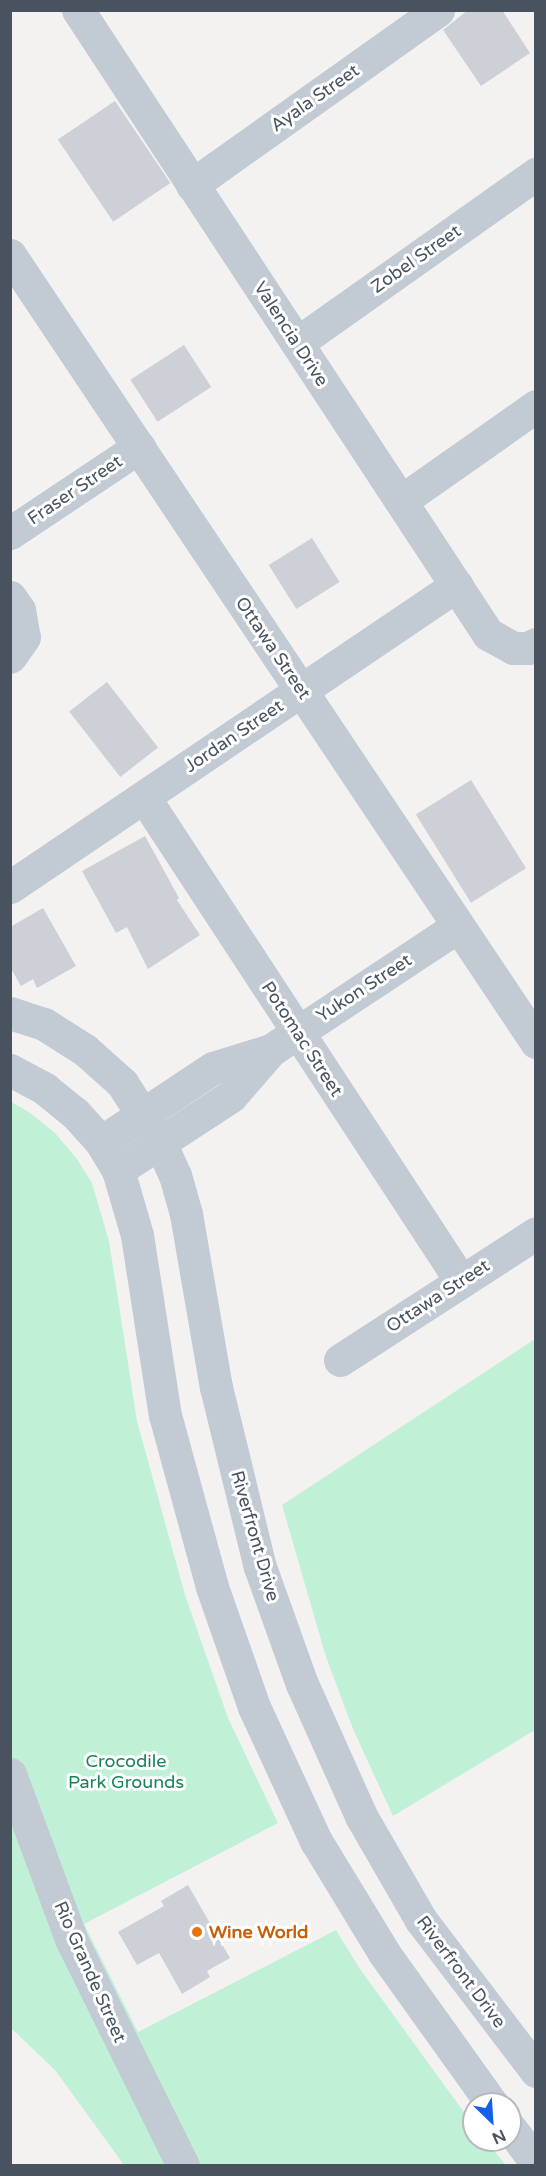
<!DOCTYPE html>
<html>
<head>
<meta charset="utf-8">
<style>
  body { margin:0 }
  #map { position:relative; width:546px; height:2176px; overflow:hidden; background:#f4f1f1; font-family:"Varela Round",sans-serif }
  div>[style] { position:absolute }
  .green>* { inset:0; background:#c0f1d7 }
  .building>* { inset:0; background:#cdd0d6; transform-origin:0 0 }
  .minor>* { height:33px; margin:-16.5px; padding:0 16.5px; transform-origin:16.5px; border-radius:16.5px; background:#c2cad3 }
  .dots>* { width:16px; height:16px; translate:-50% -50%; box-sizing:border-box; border:3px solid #fff; border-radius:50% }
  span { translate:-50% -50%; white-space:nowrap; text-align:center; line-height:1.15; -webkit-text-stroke:6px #fff; paint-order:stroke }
  .street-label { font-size:18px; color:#48535f }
  .park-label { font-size:18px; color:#158456 }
  .food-label { font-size:18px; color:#c56008; font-weight:700 }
  .left { translate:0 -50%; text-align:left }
  .frame { position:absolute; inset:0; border:12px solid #48535f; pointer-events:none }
  .north { position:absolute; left:462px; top:2092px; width:60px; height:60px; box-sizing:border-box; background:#fff; border:2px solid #b6babf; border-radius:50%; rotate:155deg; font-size:16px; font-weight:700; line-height:24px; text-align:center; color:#48535f }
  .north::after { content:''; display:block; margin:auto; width:21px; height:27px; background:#1560ea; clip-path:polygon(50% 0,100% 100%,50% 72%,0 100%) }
</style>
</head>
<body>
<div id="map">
  <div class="green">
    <div style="clip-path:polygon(11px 1102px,29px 1112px,55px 1133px,77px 1159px,92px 1183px,109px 1241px,137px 1421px,185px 1595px,228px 1718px,278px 1823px,84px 1924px,138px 2032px,336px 1930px,360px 1969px,474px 2126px,474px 2140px,485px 2140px,506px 2165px,124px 2165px,55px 2070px,11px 2028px)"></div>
    <div style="clip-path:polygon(535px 1339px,535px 1730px,393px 1816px,353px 1729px,326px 1657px,282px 1505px)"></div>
  </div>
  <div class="building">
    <div style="clip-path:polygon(468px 10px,502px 10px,530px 53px,481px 86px,443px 30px)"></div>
    <div style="left:115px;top:101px;width:99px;height:69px;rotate:56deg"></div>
    <div style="left:184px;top:345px;width:50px;height:64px;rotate:57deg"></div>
    <div style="left:312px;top:538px;width:52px;height:51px;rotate:58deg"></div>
    <div style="left:107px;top:682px;width:83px;height:48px;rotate:52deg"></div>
    <div style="left:471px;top:780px;width:104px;height:65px;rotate:58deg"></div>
    <div style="clip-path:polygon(145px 836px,179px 898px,177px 900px,200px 935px,148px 969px,127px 927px,116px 933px,82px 871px)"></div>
    <div style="clip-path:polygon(43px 908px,76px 966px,37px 988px,33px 979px,21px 986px,10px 967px,10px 927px)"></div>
    <div style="clip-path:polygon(188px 1885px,230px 1958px,207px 1971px,210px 1977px,182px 1994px,159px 1953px,137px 1965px,118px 1932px,164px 1906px,161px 1901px)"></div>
  </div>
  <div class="minor">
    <div style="left:78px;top:10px;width:747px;rotate:56.69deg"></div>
    <div style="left:488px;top:634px;width:29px;rotate:29deg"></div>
    <div style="left:513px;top:648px;width:15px"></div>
    <div style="left:528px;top:648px;width:9px;rotate:-27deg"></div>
    <div style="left:192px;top:185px;width:302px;rotate:-35.4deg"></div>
    <div style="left:10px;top:255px;width:947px;rotate:56.24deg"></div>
    <div style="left:297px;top:343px;width:293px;rotate:-35.3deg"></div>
    <div style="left:401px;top:501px;width:165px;rotate:-35.1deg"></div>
    <div style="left:10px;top:533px;width:155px;rotate:-33.7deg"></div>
    <div style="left:10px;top:597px;width:16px;rotate:55deg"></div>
    <div style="left:19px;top:610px;width:27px;rotate:80deg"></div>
    <div style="left:24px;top:637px;width:24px;rotate:125deg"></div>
    <div style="left:144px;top:797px;width:579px;rotate:56.78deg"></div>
    <div style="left:10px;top:887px;width:539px;rotate:-34.04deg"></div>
    <div style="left:10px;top:1013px;width:36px;rotate:18deg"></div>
    <div style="left:44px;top:1024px;width:49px;rotate:32.4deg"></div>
    <div style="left:85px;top:1050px;width:50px;rotate:41.7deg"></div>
    <div style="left:122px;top:1083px;width:70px;rotate:57.2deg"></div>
    <div style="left:160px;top:1142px;width:36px;rotate:66deg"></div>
    <div style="left:175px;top:1175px;width:41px;rotate:74.2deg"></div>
    <div style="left:186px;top:1214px;width:176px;rotate:80.2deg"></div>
    <div style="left:216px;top:1387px;width:185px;rotate:76.3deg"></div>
    <div style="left:260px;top:1567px;width:124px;rotate:70.3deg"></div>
    <div style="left:302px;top:1684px;width:145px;rotate:65.9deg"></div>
    <div style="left:361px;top:1816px;width:120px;rotate:60deg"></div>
    <div style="left:421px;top:1920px;width:190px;rotate:52.7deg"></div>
    <div style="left:10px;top:1070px;width:40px;rotate:28deg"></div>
    <div style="left:45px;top:1089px;width:38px;rotate:39deg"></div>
    <div style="left:75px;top:1113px;width:39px;rotate:48deg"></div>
    <div style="left:101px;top:1142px;width:33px;rotate:59deg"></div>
    <div style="left:118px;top:1170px;width:68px;rotate:73.7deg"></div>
    <div style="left:137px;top:1235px;width:182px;rotate:81.2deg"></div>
    <div style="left:165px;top:1415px;width:178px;rotate:74.7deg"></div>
    <div style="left:212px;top:1587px;width:127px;rotate:70.7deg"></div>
    <div style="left:254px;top:1707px;width:148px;rotate:65.2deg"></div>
    <div style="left:316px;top:1841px;width:131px;rotate:58.7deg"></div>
    <div style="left:384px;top:1953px;width:186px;rotate:54.4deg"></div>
    <div style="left:101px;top:1142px;width:134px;rotate:-33.5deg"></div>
    <div style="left:213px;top:1068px;width:61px;rotate:-17.2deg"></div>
    <div style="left:118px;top:1170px;width:135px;rotate:-33.2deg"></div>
    <div style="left:231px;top:1096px;width:61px;rotate:-49deg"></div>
    <div style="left:271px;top:1050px;width:224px;rotate:-33.5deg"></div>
    <div style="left:340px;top:1360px;width:234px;rotate:-32.9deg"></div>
    <div style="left:10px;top:1774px;width:176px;rotate:69.7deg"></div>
    <div style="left:71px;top:1939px;width:253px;rotate:63.7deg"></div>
    <div style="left:510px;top:2128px;width:43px;rotate:52.6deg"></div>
  </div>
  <div class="dots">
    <div style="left:197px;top:1932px;background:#e8710a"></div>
  </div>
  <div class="street-label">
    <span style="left:315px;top:98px;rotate:-35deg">Ayala Street</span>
    <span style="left:416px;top:259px;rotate:-35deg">Zobel Street</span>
    <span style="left:291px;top:334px;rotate:57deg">Valencia Drive</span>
    <span style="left:75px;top:490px;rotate:-34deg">Fraser Street</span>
    <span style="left:273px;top:648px;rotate:56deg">Ottawa Street</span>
    <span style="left:234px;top:736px;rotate:-34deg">Jordan Street</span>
    <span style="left:364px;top:988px;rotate:-33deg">Yukon Street</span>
    <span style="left:302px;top:1039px;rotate:57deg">Potomac Street</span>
    <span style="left:438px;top:1296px;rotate:-33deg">Ottawa Street</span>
    <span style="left:255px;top:1536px;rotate:74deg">Riverfront Drive</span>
    <span style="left:90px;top:1972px;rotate:66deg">Rio Grande Street</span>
    <span style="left:461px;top:1972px;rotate:53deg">Riverfront Drive</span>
  </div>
  <div class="park-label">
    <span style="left:126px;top:1772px">Crocodile<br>Park Grounds</span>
  </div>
  <div class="food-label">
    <span class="left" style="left:209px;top:1932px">Wine World</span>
  </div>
  <div class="frame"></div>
  <div class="north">N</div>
</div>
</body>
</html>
